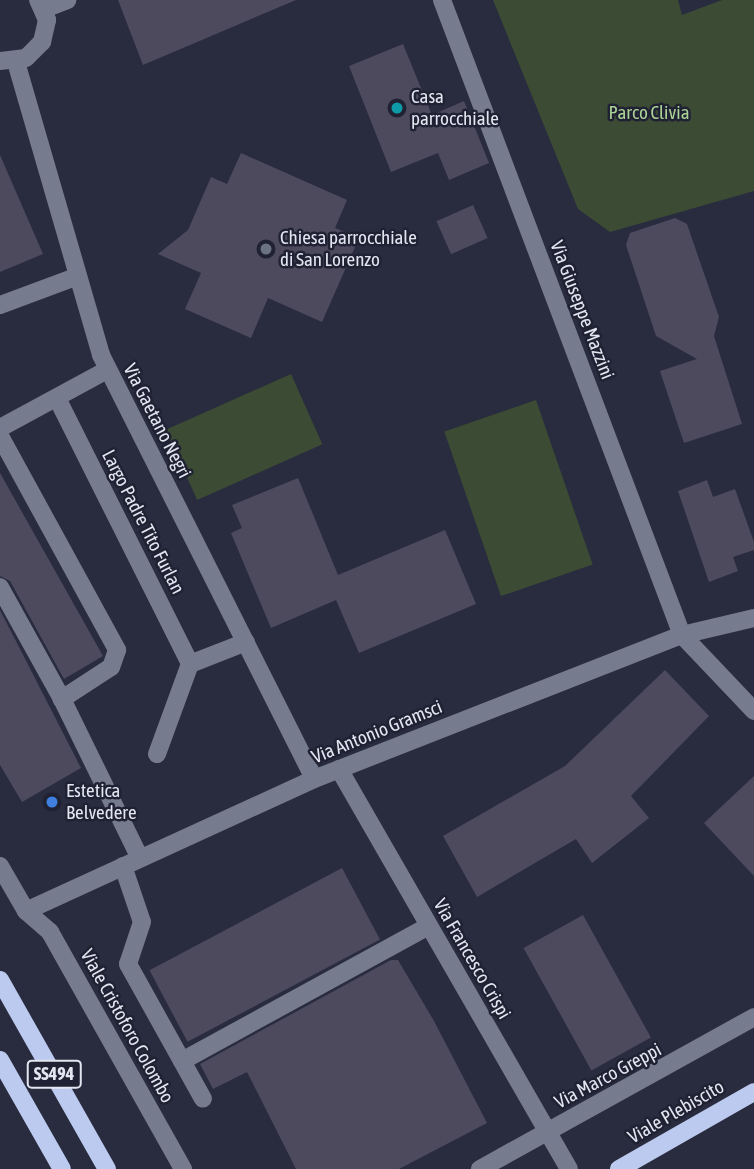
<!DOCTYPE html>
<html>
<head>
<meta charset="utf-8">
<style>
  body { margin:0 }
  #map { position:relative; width:754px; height:1169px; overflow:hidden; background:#292c3e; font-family:"Asap Condensed",sans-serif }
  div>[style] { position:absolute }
  .green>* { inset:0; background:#3c4b34; transform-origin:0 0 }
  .building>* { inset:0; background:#4d4a5e; transform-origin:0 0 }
  .minor>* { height:18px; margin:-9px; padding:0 9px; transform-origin:9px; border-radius:9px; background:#767b8e }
  .major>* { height:18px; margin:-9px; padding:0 9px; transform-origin:9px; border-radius:9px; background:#bdcaef }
  .dots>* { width:19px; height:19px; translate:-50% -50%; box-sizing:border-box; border:4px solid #202234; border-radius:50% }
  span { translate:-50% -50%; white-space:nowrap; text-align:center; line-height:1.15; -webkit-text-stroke:5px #202234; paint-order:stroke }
  .shield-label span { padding:2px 5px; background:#202234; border:2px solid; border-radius:5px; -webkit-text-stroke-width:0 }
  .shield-label { font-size:18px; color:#e3e5f1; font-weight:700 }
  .poi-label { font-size:19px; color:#e3e5f1 }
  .left { translate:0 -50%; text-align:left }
  .park-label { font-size:19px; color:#abd395 }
  .street-label { font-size:19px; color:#e3e5f1 }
</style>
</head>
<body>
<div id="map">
  <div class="green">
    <div style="clip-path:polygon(493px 0,678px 0,682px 15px,722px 0,754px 0,754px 191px,610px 232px,578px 209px)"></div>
    <div style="left:291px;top:374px;width:77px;height:137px;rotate:66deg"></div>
    <div style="left:536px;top:400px;width:174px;height:97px;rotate:71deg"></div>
  </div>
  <div class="building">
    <div style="clip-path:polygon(118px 0,296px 0,143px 65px)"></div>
    <div style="clip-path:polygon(403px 44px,432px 115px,464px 101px,489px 163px,449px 180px,438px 153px,391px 172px,349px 66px)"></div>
    <div style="clip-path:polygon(241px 153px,347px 200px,335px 228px,359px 238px,322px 322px,268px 298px,251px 338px,185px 309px,201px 273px,158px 254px,188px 230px,211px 177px,227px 184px)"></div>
    <div style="clip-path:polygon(0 155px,43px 254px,0 272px)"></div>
    <div style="left:473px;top:205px;width:36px;height:40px;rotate:66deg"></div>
    <div style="clip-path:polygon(675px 218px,687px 224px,719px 317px,714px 336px,742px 424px,684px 443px,660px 371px,697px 359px,656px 336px,626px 245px,630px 233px)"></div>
    <div style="clip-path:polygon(0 473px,103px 656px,64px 679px,10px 581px,0 576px)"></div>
    <div style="clip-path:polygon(298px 478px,338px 575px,445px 530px,476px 604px,359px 653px,336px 600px,271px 628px,231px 533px,242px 528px,232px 505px)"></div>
    <div style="clip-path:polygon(707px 480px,713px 497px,735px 489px,754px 542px,754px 550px,733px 557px,738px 571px,709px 582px,678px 491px)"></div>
    <div style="clip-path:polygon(0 610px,81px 768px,22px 802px,0 765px)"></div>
    <div style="clip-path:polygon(665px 670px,709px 716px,631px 796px,649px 818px,592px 863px,576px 839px,477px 897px,443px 836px,565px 766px)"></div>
    <div style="clip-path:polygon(754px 776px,754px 876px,704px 823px)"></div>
    <div style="left:342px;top:868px;width:81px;height:218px;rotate:62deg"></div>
    <div style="left:583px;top:915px;width:140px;height:68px;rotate:61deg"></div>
    <div style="clip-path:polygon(391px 960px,398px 960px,434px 1021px,487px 1123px,399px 1169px,296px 1169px,247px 1072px,213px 1089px,200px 1064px)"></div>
  </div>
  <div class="minor">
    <div style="left:442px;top:0;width:679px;rotate:69.3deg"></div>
    <div style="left:682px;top:635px;width:105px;rotate:46.5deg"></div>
    <div style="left:44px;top:9px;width:25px;rotate:-21deg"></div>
    <div style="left:0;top:61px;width:26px;rotate:-7deg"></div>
    <div style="left:26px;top:58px;width:23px;rotate:-45deg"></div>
    <div style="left:42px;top:42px;width:23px;rotate:-77deg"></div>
    <div style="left:47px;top:20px;width:22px;rotate:-114deg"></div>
    <div style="left:16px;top:62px;width:305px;rotate:73.8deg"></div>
    <div style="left:101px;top:355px;width:474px;rotate:63.3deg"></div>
    <div style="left:0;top:305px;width:83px;rotate:-20.4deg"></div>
    <div style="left:57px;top:398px;width:297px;rotate:63.4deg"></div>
    <div style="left:190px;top:664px;width:60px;rotate:-21.4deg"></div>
    <div style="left:0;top:428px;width:122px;rotate:-28.5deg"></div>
    <div style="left:0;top:436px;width:244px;rotate:61.3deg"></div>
    <div style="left:117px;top:650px;width:18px;rotate:109deg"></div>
    <div style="left:111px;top:667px;width:59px;rotate:146.9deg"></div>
    <div style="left:62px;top:699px;width:128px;rotate:-119deg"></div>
    <div style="left:62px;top:699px;width:177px;rotate:63.9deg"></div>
    <div style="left:157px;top:754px;width:96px;rotate:-69.9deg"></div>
    <div style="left:339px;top:769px;width:461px;rotate:60.1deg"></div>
    <div style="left:0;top:866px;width:52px;rotate:60deg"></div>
    <div style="left:26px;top:911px;width:32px;rotate:41deg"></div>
    <div style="left:50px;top:932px;width:272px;rotate:60.7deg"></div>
    <div style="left:123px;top:866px;width:59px;rotate:71.3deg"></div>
    <div style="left:142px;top:922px;width:44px;rotate:108.4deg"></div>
    <div style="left:128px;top:964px;width:154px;rotate:60.9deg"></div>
    <div style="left:26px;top:911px;width:317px;rotate:-24.6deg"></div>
    <div style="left:314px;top:779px;width:395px;rotate:-21.4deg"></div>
    <div style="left:682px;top:635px;width:74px;rotate:-13.3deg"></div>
    <div style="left:182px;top:1061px;width:281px;rotate:-28.7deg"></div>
    <div style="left:480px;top:1169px;width:313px;rotate:-29deg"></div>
  </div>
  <div class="major">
    <div style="left:0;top:980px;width:217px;rotate:60.5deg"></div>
    <div style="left:0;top:1060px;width:125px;rotate:60.4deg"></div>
    <div style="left:619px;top:1169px;width:155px;rotate:-29.7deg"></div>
  </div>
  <div class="dots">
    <div style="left:397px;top:108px;background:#0f9aa8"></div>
    <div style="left:266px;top:249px;background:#6b7280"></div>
    <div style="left:52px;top:802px;background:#3f7fe0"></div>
  </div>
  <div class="shield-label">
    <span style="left:54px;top:1074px">SS494</span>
  </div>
  <div class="poi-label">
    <span class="left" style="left:411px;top:108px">Casa<br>parrocchiale</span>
    <span class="left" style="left:280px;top:249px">Chiesa parrocchiale<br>di San Lorenzo</span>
    <span class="left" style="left:66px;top:802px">Estetica<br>Belvedere</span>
  </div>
  <div class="park-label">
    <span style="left:649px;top:113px">Parco Clivia</span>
  </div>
  <div class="street-label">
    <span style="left:582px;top:310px;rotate:69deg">Via Giuseppe Mazzini</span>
    <span style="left:157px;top:421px;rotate:63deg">Via Gaetano Negri</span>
    <span style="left:143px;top:522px;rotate:63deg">Largo Padre Tito Furlan</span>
    <span style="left:377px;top:732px;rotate:-22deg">Via Antonio Gramsci</span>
    <span style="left:472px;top:959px;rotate:60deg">Via Francesco Crispi</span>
    <span style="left:127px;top:1026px;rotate:61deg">Viale Cristoforo Colombo</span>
    <span style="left:608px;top:1076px;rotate:-28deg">Via Marco Greppi</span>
    <span style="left:676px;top:1112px;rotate:-30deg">Viale Plebiscito</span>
  </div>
</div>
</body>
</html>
